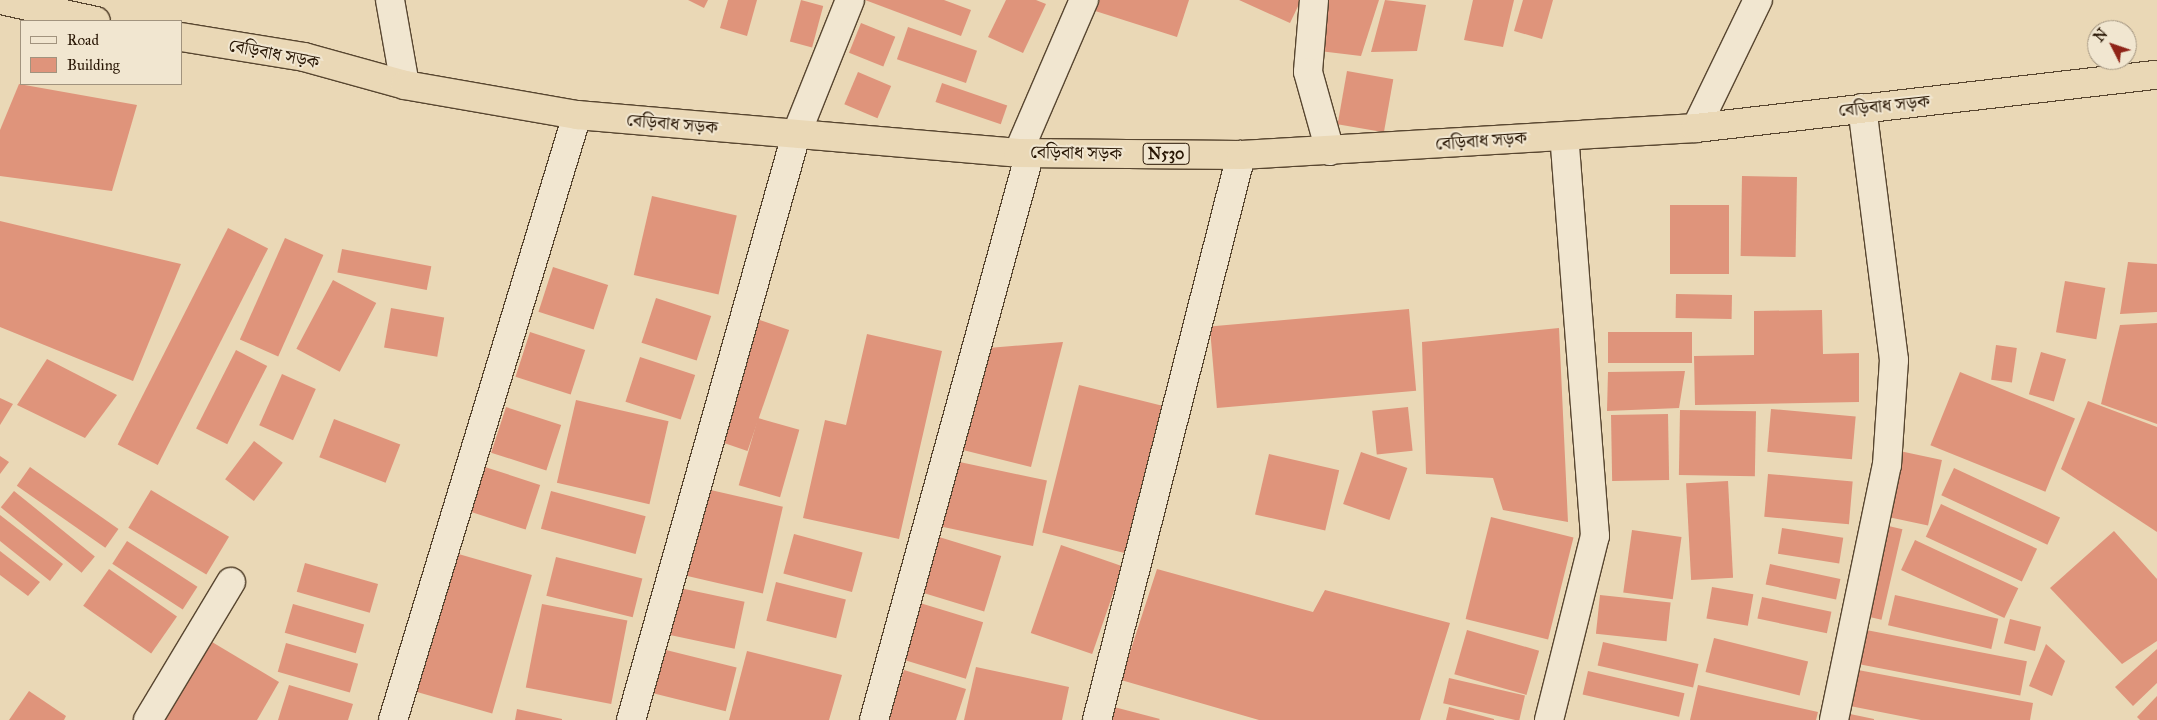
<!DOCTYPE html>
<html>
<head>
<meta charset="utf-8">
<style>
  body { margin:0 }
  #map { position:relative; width:2157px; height:720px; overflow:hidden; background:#ead8b6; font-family:"IM FELL Great Primer","Noto Serif Bengali",serif }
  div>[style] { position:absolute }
  .building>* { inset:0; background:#df947b; transform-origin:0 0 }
  .roads { filter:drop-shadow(1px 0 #584630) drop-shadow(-1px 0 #584630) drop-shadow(0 1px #584630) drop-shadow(0 -1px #584630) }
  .street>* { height:28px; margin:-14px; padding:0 14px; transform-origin:14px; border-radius:14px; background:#f1e6d0 }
  .highway>* { height:28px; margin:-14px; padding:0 14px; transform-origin:14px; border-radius:14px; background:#ead8b6 }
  span { translate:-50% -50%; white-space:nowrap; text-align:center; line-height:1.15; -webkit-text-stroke:4px #f1e6d0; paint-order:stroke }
  .shield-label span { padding:1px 4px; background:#f1e6d0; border:1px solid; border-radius:4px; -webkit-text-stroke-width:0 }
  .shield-label { font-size:16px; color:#281604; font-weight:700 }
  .street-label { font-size:18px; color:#281604 }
  .legend { position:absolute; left:20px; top:20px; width:162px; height:65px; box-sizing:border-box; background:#f1e6d0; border:1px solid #a1937e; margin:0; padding:6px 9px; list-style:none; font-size:15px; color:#281604 }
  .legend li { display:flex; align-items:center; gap:10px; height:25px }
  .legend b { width:25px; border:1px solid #a1937e }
  .north { position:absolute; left:2087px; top:20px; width:50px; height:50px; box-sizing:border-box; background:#f1e6d0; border:1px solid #a1937e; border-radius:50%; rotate:311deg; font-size:14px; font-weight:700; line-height:20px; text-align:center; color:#281604 }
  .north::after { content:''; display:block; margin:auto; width:18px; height:22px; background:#8f2418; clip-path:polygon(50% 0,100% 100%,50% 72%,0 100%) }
</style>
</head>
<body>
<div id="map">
  <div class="building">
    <div style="clip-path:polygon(688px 0,708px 0,704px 8px)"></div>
    <div style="clip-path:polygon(728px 0,757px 0,747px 36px,720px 28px)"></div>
    <div style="left:801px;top:0;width:23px;height:43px;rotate:15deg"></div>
    <div style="clip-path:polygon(865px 0,944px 0,971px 10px,961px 36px)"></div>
    <div style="clip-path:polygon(1006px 0,1036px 0,1046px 4px,1023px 53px,988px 37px)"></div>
    <div style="clip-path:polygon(1092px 0,1189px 0,1177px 37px,1089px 9px)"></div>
    <div style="clip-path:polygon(1239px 0,1301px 0,1290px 23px)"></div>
    <div style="clip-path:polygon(1327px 0,1379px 0,1361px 56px,1311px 50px)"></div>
    <div style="clip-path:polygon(1385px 0,1426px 5px,1417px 51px,1371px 52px)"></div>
    <div style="clip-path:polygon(1473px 0,1514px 0,1503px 47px,1464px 40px)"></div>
    <div style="clip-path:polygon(1523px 0,1553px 0,1542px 39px,1514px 31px)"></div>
    <div style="left:861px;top:23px;width:37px;height:32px;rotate:22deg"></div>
    <div style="left:908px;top:27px;width:73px;height:34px;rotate:19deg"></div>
    <div style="left:1347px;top:71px;width:47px;height:54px;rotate:10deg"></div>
    <div style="left:858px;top:72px;width:36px;height:35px;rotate:23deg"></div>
    <div style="left:942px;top:83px;width:69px;height:20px;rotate:19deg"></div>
    <div style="clip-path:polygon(19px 84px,137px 105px,112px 191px,0 176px,0 130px)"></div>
    <div style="left:1742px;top:176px;width:55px;height:80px;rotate:1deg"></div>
    <div style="left:652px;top:196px;width:87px;height:81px;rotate:13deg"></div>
    <div style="left:1670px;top:205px;width:59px;height:69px"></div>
    <div style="clip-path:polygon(0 221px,181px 264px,133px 381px,0 327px)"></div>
    <div style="left:228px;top:228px;width:45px;height:243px;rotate:27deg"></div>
    <div style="left:285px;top:238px;width:42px;height:111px;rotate:24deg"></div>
    <div style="left:342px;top:249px;width:91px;height:24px;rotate:11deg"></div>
    <div style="clip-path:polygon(2128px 262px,2157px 264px,2157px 312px,2120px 314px)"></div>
    <div style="left:553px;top:267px;width:58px;height:47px;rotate:18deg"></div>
    <div style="left:333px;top:280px;width:49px;height:78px;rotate:28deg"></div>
    <div style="left:2065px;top:281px;width:41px;height:52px;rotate:10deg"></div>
    <div style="left:1676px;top:294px;width:56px;height:24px;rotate:1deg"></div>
    <div style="left:656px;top:298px;width:58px;height:47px;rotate:18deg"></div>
    <div style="left:391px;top:308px;width:54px;height:40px;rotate:10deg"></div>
    <div style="left:1409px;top:309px;width:82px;height:200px;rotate:85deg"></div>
    <div style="clip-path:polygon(1822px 310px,1823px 354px,1859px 353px,1859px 402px,1695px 405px,1694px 356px,1754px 355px,1754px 311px)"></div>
    <div style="left:757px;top:319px;width:34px;height:128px;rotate:19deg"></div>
    <div style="clip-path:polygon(2157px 323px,2157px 424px,2101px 404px,2120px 325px)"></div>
    <div style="clip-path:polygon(1559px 328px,1568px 522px,1503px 510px,1493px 478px,1426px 474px,1422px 342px)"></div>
    <div style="left:530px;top:332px;width:58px;height:47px;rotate:18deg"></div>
    <div style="left:1692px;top:332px;width:31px;height:84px;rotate:90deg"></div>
    <div style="clip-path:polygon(867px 334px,942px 351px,899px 539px,803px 518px,825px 420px,846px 425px)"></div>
    <div style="clip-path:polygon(1063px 342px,1031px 467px,963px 450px,988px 348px)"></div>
    <div style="left:1996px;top:345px;width:21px;height:35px;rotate:8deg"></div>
    <div style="left:236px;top:350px;width:35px;height:88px;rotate:27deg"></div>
    <div style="left:2041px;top:352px;width:26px;height:44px;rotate:16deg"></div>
    <div style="left:640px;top:357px;width:58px;height:47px;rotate:18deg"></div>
    <div style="clip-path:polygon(47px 359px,117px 395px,85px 438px,17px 405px)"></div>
    <div style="clip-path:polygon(1685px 371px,1679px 408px,1607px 411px,1608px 372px)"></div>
    <div style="left:1960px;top:372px;width:124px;height:79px;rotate:22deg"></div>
    <div style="left:282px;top:374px;width:37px;height:56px;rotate:24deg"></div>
    <div style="left:1079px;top:385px;width:92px;height:152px;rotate:14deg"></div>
    <div style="clip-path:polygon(0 398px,13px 404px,0 425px)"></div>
    <div style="left:576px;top:400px;width:95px;height:85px;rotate:13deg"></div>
    <div style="clip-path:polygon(2088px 401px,2157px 427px,2157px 532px,2061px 469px)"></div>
    <div style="left:506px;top:407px;width:58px;height:48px;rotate:18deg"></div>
    <div style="left:1408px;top:407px;width:44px;height:36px;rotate:84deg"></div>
    <div style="left:1771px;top:409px;width:85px;height:43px;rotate:5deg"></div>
    <div style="left:1680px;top:410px;width:76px;height:65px;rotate:1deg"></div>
    <div style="left:1668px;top:414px;width:66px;height:57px;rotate:89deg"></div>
    <div style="left:758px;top:418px;width:43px;height:70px;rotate:16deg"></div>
    <div style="left:334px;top:419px;width:71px;height:41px;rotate:21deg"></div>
    <div style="left:254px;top:441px;width:36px;height:48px;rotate:37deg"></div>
    <div style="left:1895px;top:450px;width:48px;height:67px;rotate:12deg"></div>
    <div style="left:1361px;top:452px;width:49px;height:55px;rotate:19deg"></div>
    <div style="left:1269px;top:454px;width:72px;height:62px;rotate:13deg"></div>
    <div style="clip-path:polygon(0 456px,9px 462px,0 474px)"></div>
    <div style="left:955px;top:461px;width:94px;height:67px;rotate:12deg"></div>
    <div style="left:30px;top:467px;width:108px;height:23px;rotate:35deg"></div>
    <div style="left:485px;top:467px;width:58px;height:47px;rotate:18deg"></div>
    <div style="left:1954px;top:468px;width:117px;height:30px;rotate:25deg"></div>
    <div style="left:1768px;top:474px;width:85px;height:43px;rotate:5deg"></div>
    <div style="left:1728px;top:481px;width:97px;height:42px;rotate:87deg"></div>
    <div style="left:702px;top:488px;width:83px;height:89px;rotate:13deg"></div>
    <div style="left:151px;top:490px;width:91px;height:44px;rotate:31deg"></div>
    <div style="left:14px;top:491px;width:104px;height:21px;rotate:39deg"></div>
    <div style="left:551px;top:491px;width:98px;height:39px;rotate:15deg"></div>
    <div style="left:1941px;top:504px;width:106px;height:36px;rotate:25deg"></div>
    <div style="clip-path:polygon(0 515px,63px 564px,50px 581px,0 541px)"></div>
    <div style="left:1491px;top:517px;width:85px;height:105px;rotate:14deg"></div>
    <div style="left:1880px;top:524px;width:23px;height:93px;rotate:13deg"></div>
    <div style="left:1782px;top:528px;width:62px;height:26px;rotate:9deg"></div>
    <div style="left:1632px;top:530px;width:50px;height:63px;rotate:8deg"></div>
    <div style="clip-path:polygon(2114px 531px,2157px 579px,2157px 641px,2122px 664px,2050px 588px)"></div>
    <div style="left:794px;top:534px;width:71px;height:41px;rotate:15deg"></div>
    <div style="left:939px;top:537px;width:65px;height:58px;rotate:17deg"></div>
    <div style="left:1915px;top:540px;width:114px;height:33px;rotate:25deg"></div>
    <div style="left:127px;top:541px;width:84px;height:27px;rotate:33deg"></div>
    <div style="left:1061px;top:545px;width:65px;height:93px;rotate:19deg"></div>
    <div style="clip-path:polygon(0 551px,40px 582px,28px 596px,0 575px)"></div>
    <div style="left:455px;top:553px;width:80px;height:144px;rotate:16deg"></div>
    <div style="left:556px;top:557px;width:89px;height:40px;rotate:14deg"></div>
    <div style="left:305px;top:563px;width:76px;height:30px;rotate:16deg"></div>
    <div style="left:1770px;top:564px;width:72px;height:21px;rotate:12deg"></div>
    <div style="left:109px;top:569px;width:83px;height:45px;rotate:35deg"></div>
    <div style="clip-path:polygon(1157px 569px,1313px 612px,1325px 590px,1450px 623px,1420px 720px,1259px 720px,1121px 680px)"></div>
    <div style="left:776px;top:582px;width:72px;height:40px;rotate:14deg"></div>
    <div style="left:1712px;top:587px;width:42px;height:32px;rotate:10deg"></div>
    <div style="left:680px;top:588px;width:66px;height:48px;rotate:12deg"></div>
    <div style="left:1600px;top:595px;width:71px;height:39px;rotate:6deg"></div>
    <div style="left:1895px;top:595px;width:106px;height:31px;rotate:13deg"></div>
    <div style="left:1762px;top:597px;width:71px;height:22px;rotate:12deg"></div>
    <div style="left:920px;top:603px;width:66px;height:59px;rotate:17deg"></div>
    <div style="left:293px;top:604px;width:74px;height:30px;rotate:16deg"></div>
    <div style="left:542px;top:604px;width:87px;height:85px;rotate:11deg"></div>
    <div style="left:2010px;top:619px;width:32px;height:25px;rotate:14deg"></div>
    <div style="left:1861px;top:629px;width:169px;height:35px;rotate:11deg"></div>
    <div style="left:1467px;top:630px;width:75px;height:46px;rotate:16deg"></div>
    <div style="left:1714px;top:638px;width:97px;height:35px;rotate:14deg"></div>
    <div style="clip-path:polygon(207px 639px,279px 682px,257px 720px,159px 720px)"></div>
    <div style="left:1603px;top:642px;width:98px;height:24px;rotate:13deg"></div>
    <div style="left:286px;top:643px;width:75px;height:30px;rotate:16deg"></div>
    <div style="clip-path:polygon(2046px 644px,2065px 661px,2052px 696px,2029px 686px)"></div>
    <div style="left:658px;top:648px;width:81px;height:45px;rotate:14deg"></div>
    <div style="clip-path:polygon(2157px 649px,2157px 683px,2133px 706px,2115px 687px)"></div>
    <div style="clip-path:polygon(747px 651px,842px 675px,829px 720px,729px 720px)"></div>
    <div style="clip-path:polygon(976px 667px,1069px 687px,1062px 720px,964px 720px)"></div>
    <div style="clip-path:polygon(904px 670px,966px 689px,956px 720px,888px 720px)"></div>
    <div style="clip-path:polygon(1858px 670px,2033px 703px,2030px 720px,1921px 720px,1850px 706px)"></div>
    <div style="left:1588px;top:671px;width:99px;height:24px;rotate:13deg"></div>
    <div style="left:1449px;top:678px;width:78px;height:26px;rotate:13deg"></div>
    <div style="clip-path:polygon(289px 685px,353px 704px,348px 720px,278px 720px)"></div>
    <div style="clip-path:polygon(1698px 685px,1818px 712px,1816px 720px,1690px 720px)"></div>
    <div style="clip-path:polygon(29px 691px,66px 716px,64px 720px,9px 720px)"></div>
    <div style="clip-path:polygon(2157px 696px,2157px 720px,2140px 720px,2137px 717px)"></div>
    <div style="clip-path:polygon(1114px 707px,1160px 719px,1159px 720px,1111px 720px)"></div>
    <div style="clip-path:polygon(1449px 707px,1494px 719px,1494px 720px,1446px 720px)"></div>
    <div style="clip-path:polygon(517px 709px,562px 719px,562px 720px,515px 720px)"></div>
    <div style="clip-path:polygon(1850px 714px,1874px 719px,1874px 720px,1849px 720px)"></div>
  </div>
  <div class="roads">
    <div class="street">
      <div style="left:390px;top:0;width:86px;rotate:80deg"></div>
      <div style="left:1314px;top:0;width:72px;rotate:94.8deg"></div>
      <div style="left:1308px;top:72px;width:82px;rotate:74.4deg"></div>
      <div style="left:1696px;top:128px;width:142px;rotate:-64.2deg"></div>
      <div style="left:1018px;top:153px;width:167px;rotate:-66.7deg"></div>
      <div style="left:148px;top:720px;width:161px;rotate:-59deg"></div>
      <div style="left:393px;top:720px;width:632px;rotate:-73.08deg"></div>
      <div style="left:631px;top:720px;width:608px;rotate:-74.25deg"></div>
      <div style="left:796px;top:135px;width:145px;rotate:-68.2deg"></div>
      <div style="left:874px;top:720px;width:588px;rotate:-74.62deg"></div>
      <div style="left:1097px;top:720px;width:583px;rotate:-75.7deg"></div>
      <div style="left:1549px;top:720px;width:190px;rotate:-76deg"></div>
      <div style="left:1595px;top:536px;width:401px;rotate:-94.4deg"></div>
      <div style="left:1834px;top:720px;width:260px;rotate:-78.3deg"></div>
      <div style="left:1887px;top:465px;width:105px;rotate:-86.2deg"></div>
      <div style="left:1894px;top:360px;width:254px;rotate:-97.2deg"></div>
    </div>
    <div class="highway">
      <div style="left:1px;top:0;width:97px;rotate:12.5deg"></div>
      <div style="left:181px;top:37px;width:125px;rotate:9.2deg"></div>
      <div style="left:304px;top:57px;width:105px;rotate:15.5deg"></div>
      <div style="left:405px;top:85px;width:175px;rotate:9.9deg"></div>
      <div style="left:577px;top:115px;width:443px;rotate:4.9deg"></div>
      <div style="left:1018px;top:153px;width:223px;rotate:0.5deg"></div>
      <div style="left:1241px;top:155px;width:456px;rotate:-3.4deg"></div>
      <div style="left:1696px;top:128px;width:464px;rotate:-6.6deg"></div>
    </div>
  </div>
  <div class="shield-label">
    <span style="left:1166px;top:154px">N530</span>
  </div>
  <div class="street-label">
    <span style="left:274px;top:54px;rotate:11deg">বেড়িবাধ সড়ক</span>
    <span style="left:1884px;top:106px;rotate:-6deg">বেড়িবাধ সড়ক</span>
    <span style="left:672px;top:124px;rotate:5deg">বেড়িবাধ সড়ক</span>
    <span style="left:1481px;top:141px;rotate:-4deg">বেড়িবাধ সড়ক</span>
    <span style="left:1076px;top:153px;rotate:1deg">বেড়িবাধ সড়ক</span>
  </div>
  <ul class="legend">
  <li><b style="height:6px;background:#f1e6d0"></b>Road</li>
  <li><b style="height:14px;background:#df947b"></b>Building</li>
  </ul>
  <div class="north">N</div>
</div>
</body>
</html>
